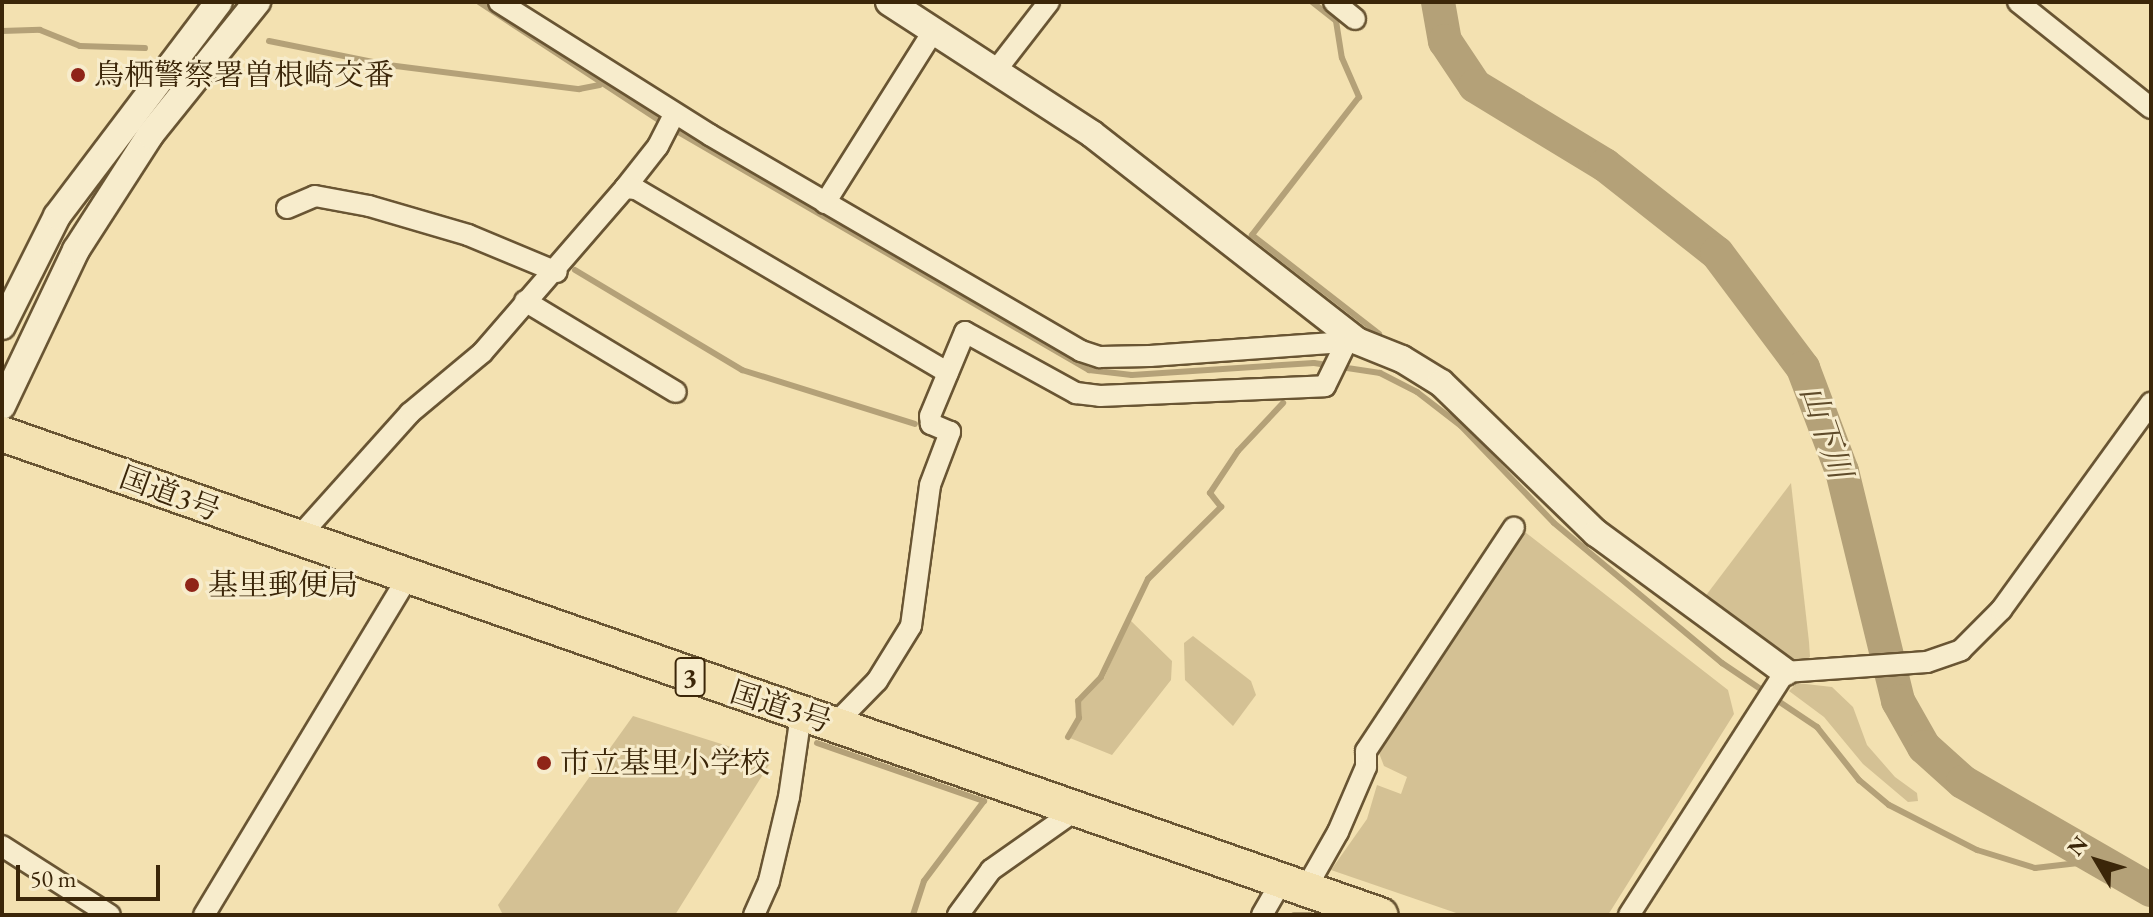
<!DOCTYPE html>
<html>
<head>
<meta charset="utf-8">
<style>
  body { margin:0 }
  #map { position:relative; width:2153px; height:917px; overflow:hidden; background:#f3e1b1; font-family:"EB Garamond","Noto Serif JP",serif }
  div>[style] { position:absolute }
  .green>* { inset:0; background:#d4c194 }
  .stream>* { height:6px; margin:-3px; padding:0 3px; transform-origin:3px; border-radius:3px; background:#b4a178 }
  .river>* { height:34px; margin:-17px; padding:0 17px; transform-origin:17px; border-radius:17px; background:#b4a178 }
  .roads { filter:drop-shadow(2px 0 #695533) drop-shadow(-2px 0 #695533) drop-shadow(0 2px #695533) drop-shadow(0 -2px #695533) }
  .minor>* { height:20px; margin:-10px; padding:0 10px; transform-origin:10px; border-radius:10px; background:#f7eccc }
  .tertiary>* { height:26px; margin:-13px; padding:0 13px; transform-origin:13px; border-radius:13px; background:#f7eccc }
  .trunk>* { height:34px; margin:-17px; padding:0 17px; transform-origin:17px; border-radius:17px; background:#f3e1b1 }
  .dots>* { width:22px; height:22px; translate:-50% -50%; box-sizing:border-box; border:4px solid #f7eccc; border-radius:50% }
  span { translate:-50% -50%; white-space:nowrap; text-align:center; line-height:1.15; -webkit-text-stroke:6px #f7eccc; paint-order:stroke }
  .shield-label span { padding:2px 6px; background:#f7eccc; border:2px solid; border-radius:6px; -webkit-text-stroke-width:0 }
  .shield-label { font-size:28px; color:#3b2609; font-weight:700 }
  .poi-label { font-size:30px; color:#3b2609 }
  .left { translate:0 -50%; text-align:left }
  .street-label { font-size:30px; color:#3b2609 }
  .water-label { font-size:32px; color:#5f4b2a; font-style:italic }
  .frame { position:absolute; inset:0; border:4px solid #3b2609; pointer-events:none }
  .north { position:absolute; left:2057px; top:821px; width:80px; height:80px; -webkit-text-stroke:6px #f7eccc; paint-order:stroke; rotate:308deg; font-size:22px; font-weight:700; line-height:32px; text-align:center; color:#3b2609 }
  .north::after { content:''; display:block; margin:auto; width:28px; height:36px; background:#3b2609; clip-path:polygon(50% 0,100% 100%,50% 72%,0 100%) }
  .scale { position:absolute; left:16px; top:865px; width:144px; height:36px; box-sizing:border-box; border:4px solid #3b2609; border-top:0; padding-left:10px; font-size:24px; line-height:28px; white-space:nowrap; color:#3b2609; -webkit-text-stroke:6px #f7eccc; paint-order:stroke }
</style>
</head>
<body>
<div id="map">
  <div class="green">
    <div style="clip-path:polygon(1791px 483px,1809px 642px,1810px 657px,1804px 661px,1785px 658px,1701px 602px)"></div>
    <div style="clip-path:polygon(1525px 532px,1728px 690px,1734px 714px,1608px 915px,1462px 915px,1331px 870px,1367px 819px,1377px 785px,1401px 794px,1407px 777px,1384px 766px,1377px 748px)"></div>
    <div style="clip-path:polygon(1130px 620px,1172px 661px,1171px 680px,1112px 755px,1070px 738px,1082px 718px,1081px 702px,1104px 678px)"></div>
    <div style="clip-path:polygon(1193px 636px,1251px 681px,1256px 695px,1233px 726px,1185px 680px,1184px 643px)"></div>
    <div style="clip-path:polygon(1797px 683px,1832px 687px,1853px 707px,1867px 745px,1895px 777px,1917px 793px,1918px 801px,1908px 802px,1863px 764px,1824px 717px,1789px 691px)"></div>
    <div style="clip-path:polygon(633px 716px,772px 760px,675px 915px,503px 915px,498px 905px)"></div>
  </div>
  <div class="stream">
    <div style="left:479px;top:2px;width:220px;rotate:33.3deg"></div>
    <div style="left:1312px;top:2px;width:31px;rotate:38deg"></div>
    <div style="left:1336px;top:21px;width:37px;rotate:81deg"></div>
    <div style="left:1342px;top:58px;width:43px;rotate:66.4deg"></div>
    <div style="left:1359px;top:97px;width:175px;rotate:127.8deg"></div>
    <div style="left:1252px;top:235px;width:161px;rotate:37.9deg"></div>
    <div style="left:2px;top:31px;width:38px;rotate:-2deg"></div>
    <div style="left:40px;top:30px;width:43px;rotate:21.8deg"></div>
    <div style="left:80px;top:46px;width:65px;rotate:1.8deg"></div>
    <div style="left:269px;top:41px;width:121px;rotate:11.4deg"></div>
    <div style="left:388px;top:65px;width:193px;rotate:7.2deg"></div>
    <div style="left:579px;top:89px;width:21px;rotate:-11deg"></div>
    <div style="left:673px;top:129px;width:481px;rotate:30.1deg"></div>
    <div style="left:1089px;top:370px;width:43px;rotate:6.6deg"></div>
    <div style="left:1132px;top:375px;width:182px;rotate:-3.8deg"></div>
    <div style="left:1314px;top:363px;width:67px;rotate:8.6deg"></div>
    <div style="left:1380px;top:373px;width:42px;rotate:27.2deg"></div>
    <div style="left:1417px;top:392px;width:56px;rotate:37.7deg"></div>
    <div style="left:1461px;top:426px;width:134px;rotate:46.2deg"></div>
    <div style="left:1554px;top:523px;width:219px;rotate:39.8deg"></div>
    <div style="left:1722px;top:663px;width:115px;rotate:34deg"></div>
    <div style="left:1817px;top:727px;width:68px;rotate:51.6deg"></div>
    <div style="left:1859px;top:780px;width:39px;rotate:40deg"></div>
    <div style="left:1889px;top:805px;width:99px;rotate:27.1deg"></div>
    <div style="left:1977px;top:850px;width:61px;rotate:17.2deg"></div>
    <div style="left:2035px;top:868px;width:61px;rotate:-6.5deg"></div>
    <div style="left:575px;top:270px;width:195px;rotate:30.9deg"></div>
    <div style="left:742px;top:370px;width:181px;rotate:17.3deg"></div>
    <div style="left:1068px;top:737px;width:22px;rotate:-60deg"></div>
    <div style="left:1079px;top:718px;width:17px;rotate:-93deg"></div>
    <div style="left:1078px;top:701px;width:33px;rotate:-46deg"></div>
    <div style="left:1101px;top:677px;width:109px;rotate:-64.4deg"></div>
    <div style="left:1148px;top:579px;width:103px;rotate:-44.6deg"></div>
    <div style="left:1221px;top:507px;width:18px;rotate:-128deg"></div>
    <div style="left:1210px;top:493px;width:50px;rotate:-56.3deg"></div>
    <div style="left:1238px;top:451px;width:66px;rotate:-46.8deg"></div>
    <div style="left:817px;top:743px;width:177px;rotate:19.2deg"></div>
    <div style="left:984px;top:801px;width:100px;rotate:126.9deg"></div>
    <div style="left:924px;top:881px;width:36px;rotate:108deg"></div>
    <div style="left:1294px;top:915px;width:16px"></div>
  </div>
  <div class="river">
    <div style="left:1438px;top:2px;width:40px;rotate:80deg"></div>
    <div style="left:1445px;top:41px;width:54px;rotate:56.3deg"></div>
    <div style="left:1475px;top:86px;width:152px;rotate:31.3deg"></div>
    <div style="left:1605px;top:165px;width:142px;rotate:38.2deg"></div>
    <div style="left:1717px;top:253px;width:144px;rotate:53.2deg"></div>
    <div style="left:1803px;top:368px;width:110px;rotate:69.3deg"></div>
    <div style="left:1842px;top:471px;width:237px;rotate:76.3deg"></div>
    <div style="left:1898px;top:701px;width:53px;rotate:60.5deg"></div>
    <div style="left:1924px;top:747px;width:52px;rotate:41.9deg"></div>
    <div style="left:1963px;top:782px;width:217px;rotate:29.9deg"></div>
  </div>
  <div class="roads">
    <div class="minor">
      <div style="left:499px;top:2px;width:249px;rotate:32.2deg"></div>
      <div style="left:710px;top:135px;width:429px;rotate:30.2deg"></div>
      <div style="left:1081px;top:351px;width:20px;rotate:18deg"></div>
      <div style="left:1100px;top:357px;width:50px;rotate:-1.1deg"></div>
      <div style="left:1150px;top:356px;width:208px;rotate:-4.1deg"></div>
      <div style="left:1334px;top:2px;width:27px;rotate:39deg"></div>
      <div style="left:2018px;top:2px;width:170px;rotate:38.6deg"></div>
      <div style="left:997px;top:69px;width:85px;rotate:-52.2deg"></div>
      <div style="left:625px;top:188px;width:53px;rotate:-51.8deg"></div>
      <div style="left:658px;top:146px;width:36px;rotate:-63deg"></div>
      <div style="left:825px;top:203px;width:204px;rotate:-57.8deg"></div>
      <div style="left:287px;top:208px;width:30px;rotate:-23deg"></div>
      <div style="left:315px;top:196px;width:55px;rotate:10.5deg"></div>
      <div style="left:369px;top:206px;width:103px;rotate:16.3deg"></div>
      <div style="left:468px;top:235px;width:96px;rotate:22.6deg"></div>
      <div style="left:525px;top:301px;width:176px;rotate:31.1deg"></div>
      <div style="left:297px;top:539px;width:169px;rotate:-48.1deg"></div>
      <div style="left:410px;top:413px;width:94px;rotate:-39.8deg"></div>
      <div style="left:482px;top:353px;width:218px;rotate:-49.1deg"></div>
      <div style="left:625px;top:188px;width:11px;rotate:5deg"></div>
      <div style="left:636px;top:189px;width:362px;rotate:30.5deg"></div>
      <div style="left:835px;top:724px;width:60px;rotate:-45.7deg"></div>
      <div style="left:877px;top:681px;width:65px;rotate:-58.3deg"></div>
      <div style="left:911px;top:626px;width:142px;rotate:-82.3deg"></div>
      <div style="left:930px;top:485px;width:57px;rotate:-69.3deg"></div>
      <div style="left:950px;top:432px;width:21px;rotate:-157deg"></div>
      <div style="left:931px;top:424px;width:8px;rotate:-97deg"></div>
      <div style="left:930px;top:416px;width:91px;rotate:-67.4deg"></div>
      <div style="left:965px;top:332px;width:127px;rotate:28.8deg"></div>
      <div style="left:1076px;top:393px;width:24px;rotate:7deg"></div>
      <div style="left:1100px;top:396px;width:225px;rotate:-2.5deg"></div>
      <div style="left:1325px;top:386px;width:48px;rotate:-64deg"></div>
      <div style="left:2px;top:846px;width:128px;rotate:32.6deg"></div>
      <div style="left:1305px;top:890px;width:67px;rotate:-60.4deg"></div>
      <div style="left:1338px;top:832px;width:71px;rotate:-66.7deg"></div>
      <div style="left:1366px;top:767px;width:16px;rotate:-90deg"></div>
      <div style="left:1366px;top:751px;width:268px;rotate:-56.5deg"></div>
      <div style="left:204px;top:915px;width:393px;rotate:-58.9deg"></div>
      <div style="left:754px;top:915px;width:37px;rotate:-66deg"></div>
      <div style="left:769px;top:881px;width:86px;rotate:-76.6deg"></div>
      <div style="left:789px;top:797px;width:83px;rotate:-81.7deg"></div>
      <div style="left:958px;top:915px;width:56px;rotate:-53.7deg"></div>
      <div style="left:991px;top:870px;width:104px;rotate:-35.2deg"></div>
      <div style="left:1262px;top:915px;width:38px;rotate:-60deg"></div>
      <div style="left:1629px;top:915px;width:289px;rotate:-57.3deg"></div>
      <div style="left:1785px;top:672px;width:142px;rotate:-4deg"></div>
      <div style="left:1927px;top:662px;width:36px;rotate:-19deg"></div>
      <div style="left:1961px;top:650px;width:57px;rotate:-45deg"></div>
      <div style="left:2001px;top:610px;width:256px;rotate:-54.1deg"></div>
    </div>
    <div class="tertiary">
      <div style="left:889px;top:2px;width:242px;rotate:33deg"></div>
      <div style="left:1092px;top:134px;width:336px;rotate:38deg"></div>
      <div style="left:1357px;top:341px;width:48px;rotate:21.8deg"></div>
      <div style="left:1402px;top:359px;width:46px;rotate:31.6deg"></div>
      <div style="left:1441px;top:383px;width:216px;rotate:44.1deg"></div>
      <div style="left:1596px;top:533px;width:235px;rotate:36.3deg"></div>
      <div style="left:2px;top:326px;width:123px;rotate:-63.4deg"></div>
      <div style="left:57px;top:216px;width:268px;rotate:-52.9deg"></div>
      <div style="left:2px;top:406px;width:173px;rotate:-64.6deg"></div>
      <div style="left:76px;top:250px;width:137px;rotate:-57.2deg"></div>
      <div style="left:150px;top:135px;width:171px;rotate:-51.2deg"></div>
    </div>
    <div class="trunk">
      <div style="left:2px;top:434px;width:1460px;rotate:19.24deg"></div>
    </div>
  </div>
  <div class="dots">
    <div style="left:78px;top:75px;background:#8f2418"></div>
    <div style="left:192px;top:585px;background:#8f2418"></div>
    <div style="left:544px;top:763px;background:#8f2418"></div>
  </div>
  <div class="shield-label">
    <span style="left:690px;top:677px">3</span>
  </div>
  <div class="poi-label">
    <span class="left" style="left:94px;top:75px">鳥栖警察署曽根崎交番</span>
    <span class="left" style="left:208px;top:585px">基里郵便局</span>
    <span class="left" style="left:560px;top:763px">市立基里小学校</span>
  </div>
  <div class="street-label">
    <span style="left:170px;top:494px;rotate:20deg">国道3号</span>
    <span style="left:781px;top:707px;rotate:18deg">国道3号</span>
  </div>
  <div class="water-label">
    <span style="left:1826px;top:432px;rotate:71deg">山下川</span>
  </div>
  <div class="frame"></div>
  <div class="north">N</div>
  <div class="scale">50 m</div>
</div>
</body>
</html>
